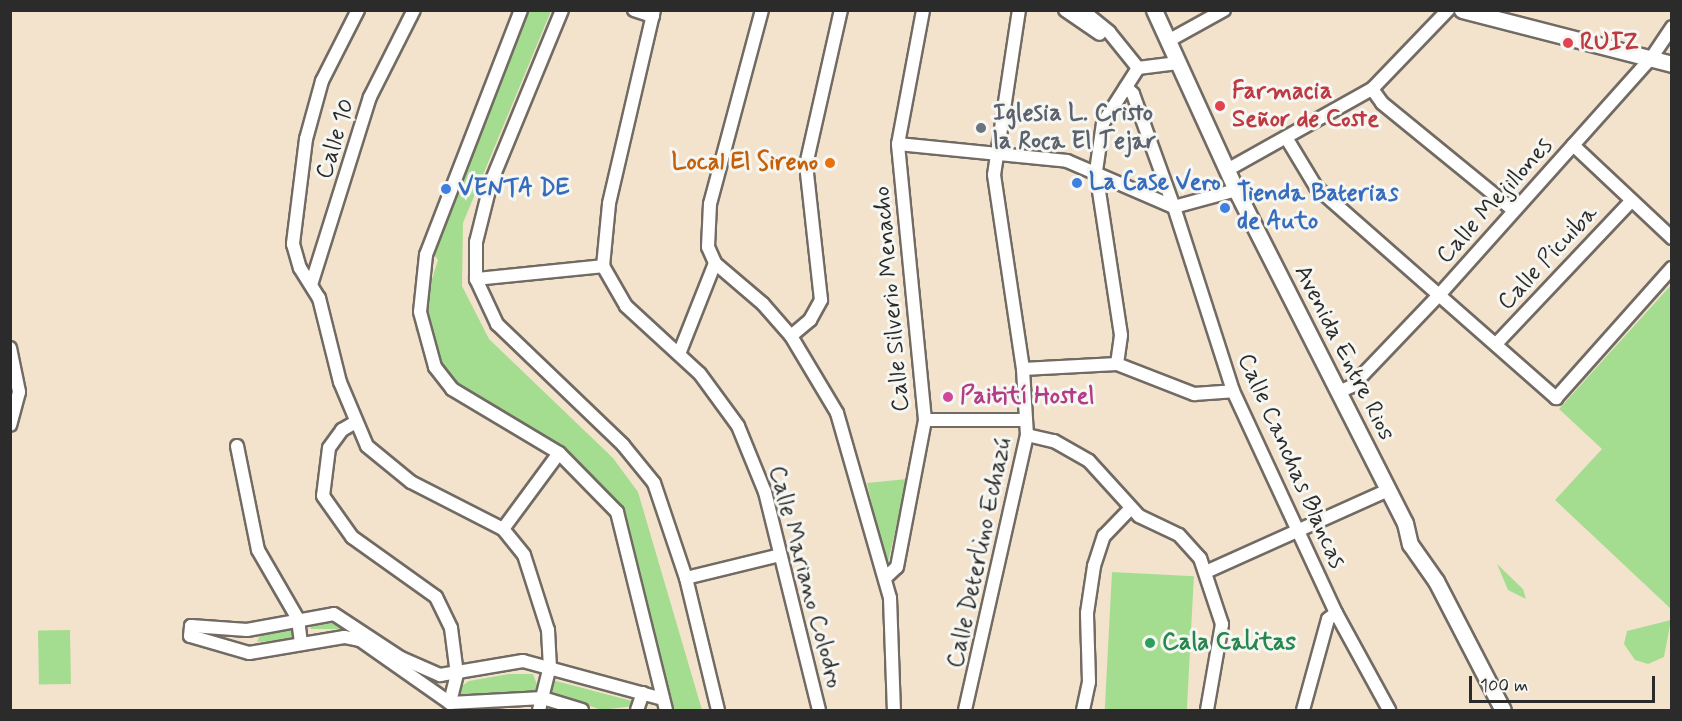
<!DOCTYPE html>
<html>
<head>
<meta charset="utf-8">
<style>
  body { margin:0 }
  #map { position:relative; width:1682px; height:721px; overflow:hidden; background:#f3e3cd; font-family:Mynerve,sans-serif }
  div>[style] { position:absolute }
  .green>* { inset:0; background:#a4dd8f; transform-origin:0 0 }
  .roads { filter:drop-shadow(2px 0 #716b64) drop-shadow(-2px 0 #716b64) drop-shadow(0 2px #716b64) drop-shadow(0 -2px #716b64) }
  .minor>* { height:12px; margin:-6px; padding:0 6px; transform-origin:6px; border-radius:6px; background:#fff }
  .major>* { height:15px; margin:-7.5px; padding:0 7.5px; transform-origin:7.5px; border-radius:7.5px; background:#fff }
  .dots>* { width:16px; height:16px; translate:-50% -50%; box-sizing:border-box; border:3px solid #f6f6f2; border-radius:50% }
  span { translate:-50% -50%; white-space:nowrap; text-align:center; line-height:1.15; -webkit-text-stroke:6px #f6f6f2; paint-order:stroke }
  .health-label { font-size:24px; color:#be3a42; font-weight:700 }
  .left { translate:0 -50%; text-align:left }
  .worship-label { font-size:24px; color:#5b616d; font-weight:700 }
  .street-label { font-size:24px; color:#2b2b2b }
  .food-label { font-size:24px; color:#c56008; font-weight:700 }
  .right { translate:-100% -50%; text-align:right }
  .shop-label { font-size:24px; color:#366cbe; font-weight:700 }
  .hotel-label { font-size:24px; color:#b23c85; font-weight:700 }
  .leisure-label { font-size:24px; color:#27864d; font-weight:700 }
  .frame { position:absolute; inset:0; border:12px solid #2b2b2b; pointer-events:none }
  .scale { position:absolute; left:1469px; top:676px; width:186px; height:27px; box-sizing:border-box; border:3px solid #2b2b2b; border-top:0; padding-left:8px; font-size:18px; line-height:21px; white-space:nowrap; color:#2b2b2b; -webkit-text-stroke:4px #f6f6f2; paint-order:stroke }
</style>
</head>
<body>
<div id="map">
  <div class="green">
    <div style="clip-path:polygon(527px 11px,551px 11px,463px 223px,462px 286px,489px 339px,613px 458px,638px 492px,702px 710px,671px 710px,611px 508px,544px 444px,440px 376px,415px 329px,428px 316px,427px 295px,438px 260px,429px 248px)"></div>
    <div style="clip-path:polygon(1671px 285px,1671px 609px,1555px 500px,1602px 449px,1559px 409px)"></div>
    <div style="clip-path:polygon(907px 479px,887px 567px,867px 483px)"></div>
    <div style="clip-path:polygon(1497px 564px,1523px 589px,1526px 599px,1508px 590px)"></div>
    <div style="left:1112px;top:572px;width:82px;height:138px;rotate:3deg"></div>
    <div style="clip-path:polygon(1671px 620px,1664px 657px,1648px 664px,1635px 660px,1624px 644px,1627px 631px)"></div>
    <div style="clip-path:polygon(338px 622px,349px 629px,310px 629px,314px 623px)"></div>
    <div style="clip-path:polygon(288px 626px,294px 631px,292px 639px,257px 642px,261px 633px)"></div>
    <div style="left:70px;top:630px;width:54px;height:32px;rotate:89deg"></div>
    <div style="clip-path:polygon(509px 674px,533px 674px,539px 690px,459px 697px,459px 688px,469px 681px)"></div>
    <div style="clip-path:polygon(552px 680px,632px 701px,634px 706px,601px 710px,552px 692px)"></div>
  </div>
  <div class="roads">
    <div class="minor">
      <div style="left:358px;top:10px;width:80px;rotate:116.9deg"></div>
      <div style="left:322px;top:81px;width:60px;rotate:105.4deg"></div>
      <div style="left:306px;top:139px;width:106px;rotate:97.1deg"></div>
      <div style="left:293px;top:244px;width:25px;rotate:74deg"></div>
      <div style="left:300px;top:268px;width:36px;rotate:58deg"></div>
      <div style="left:319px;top:298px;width:87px;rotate:76deg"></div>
      <div style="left:340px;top:382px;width:69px;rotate:67.1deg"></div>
      <div style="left:367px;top:446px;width:57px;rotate:39.3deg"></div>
      <div style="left:411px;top:482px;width:103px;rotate:27.1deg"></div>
      <div style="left:503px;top:529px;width:33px;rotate:51deg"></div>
      <div style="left:524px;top:555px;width:79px;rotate:72.3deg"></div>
      <div style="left:548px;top:630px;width:36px;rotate:87deg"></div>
      <div style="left:550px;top:666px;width:45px;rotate:104deg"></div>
      <div style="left:521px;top:10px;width:263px;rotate:111.2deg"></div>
      <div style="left:426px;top:255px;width:57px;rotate:96deg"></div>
      <div style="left:420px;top:312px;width:57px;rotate:74.7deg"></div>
      <div style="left:435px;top:367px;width:28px;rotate:52deg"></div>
      <div style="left:452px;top:389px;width:125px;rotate:30.9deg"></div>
      <div style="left:559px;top:453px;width:83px;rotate:45.5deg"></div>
      <div style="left:617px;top:512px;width:204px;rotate:76.1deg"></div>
      <div style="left:562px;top:10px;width:186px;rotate:112.4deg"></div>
      <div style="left:491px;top:182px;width:62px;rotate:104deg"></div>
      <div style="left:476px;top:242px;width:37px;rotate:90deg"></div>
      <div style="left:476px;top:279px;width:50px;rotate:65deg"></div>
      <div style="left:497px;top:324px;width:175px;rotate:43.8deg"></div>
      <div style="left:623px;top:445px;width:49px;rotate:50.8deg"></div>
      <div style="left:654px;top:483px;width:100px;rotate:71.4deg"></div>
      <div style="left:686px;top:578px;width:136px;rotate:76.4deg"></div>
      <div style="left:634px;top:10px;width:20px;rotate:18deg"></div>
      <div style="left:654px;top:10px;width:199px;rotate:103.1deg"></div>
      <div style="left:609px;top:204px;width:62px;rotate:95.5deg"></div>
      <div style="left:603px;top:266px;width:46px;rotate:60.1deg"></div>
      <div style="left:626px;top:306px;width:100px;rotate:42.6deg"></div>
      <div style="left:700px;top:374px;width:64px;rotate:53.8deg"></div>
      <div style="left:738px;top:426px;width:71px;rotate:67.8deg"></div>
      <div style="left:765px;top:492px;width:225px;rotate:76.1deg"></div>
      <div style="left:762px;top:10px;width:201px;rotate:105deg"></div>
      <div style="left:710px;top:204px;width:43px;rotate:92.7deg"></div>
      <div style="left:708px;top:247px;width:17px;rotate:66deg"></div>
      <div style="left:715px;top:263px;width:63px;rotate:40.5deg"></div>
      <div style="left:763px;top:304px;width:43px;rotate:48.8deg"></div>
      <div style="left:791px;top:336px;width:90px;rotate:59.1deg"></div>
      <div style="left:837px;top:413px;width:192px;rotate:74deg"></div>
      <div style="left:890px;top:598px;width:112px;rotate:88deg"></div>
      <div style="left:1065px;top:10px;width:42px;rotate:34.4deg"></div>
      <div style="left:1082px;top:10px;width:35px;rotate:39deg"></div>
      <div style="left:1109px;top:32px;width:46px;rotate:51.1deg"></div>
      <div style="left:1138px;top:68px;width:40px;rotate:-7.1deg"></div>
      <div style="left:1168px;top:41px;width:64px;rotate:-29deg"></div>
      <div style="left:1126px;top:87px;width:10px;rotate:45deg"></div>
      <div style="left:1133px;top:94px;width:120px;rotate:70.1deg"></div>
      <div style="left:1174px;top:207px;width:193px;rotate:72.2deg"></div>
      <div style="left:1233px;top:391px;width:245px;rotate:65.1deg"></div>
      <div style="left:1336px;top:613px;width:111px;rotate:61.3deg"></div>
      <div style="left:1372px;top:89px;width:17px;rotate:54deg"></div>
      <div style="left:1382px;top:103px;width:169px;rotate:39.2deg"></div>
      <div style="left:1287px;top:139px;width:56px;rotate:58.9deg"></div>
      <div style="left:1316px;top:187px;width:320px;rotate:41.3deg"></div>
      <div style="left:1556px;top:398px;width:174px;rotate:-48.3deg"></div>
      <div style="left:898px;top:144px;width:170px;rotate:5.7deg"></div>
      <div style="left:1067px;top:161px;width:116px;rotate:23.3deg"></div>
      <div style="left:1174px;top:207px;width:64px;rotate:-15.3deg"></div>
      <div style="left:1573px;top:145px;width:136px;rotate:43.2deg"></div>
      <div style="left:1227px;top:170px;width:166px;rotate:-29.2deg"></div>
      <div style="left:1372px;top:89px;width:110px;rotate:-46.1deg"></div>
      <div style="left:476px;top:279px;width:128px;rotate:-5.8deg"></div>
      <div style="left:311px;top:285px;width:197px;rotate:-72.6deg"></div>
      <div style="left:370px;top:97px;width:97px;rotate:-63.2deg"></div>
      <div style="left:791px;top:336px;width:25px;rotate:-40deg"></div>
      <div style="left:810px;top:320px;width:23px;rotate:-61deg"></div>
      <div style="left:821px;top:300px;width:136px;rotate:-96.3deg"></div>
      <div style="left:806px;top:165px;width:159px;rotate:-77.3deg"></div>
      <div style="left:1496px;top:344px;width:197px;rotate:-46.6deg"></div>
      <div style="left:10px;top:348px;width:45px;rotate:78.4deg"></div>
      <div style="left:19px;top:392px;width:34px;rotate:105deg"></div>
      <div style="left:679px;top:354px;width:98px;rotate:-68.4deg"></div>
      <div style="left:1117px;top:364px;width:29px;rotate:-82deg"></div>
      <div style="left:1121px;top:335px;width:166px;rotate:-98.7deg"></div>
      <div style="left:1096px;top:171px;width:49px;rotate:-81.7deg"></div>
      <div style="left:1103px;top:123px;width:65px;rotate:-57.5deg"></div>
      <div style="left:1023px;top:369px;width:94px;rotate:-3deg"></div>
      <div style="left:1117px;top:364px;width:83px;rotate:21.3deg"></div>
      <div style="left:1194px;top:394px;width:39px;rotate:-4deg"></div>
      <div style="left:1339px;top:392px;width:14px;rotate:-25deg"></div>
      <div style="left:1352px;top:386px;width:127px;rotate:-46.3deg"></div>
      <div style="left:1440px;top:294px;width:318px;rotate:-48.2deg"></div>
      <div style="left:1652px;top:57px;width:36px;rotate:-56deg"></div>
      <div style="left:925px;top:420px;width:101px"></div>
      <div style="left:354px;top:423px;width:14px;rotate:150deg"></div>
      <div style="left:342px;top:430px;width:22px;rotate:126deg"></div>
      <div style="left:329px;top:448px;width:48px;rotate:97.1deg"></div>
      <div style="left:323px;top:496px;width:50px;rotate:54.7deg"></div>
      <div style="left:352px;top:537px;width:103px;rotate:35.5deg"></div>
      <div style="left:436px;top:597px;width:34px;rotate:64deg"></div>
      <div style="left:451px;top:628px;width:46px;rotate:82.6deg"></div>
      <div style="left:457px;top:674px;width:30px;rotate:104deg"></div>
      <div style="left:1027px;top:435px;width:28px;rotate:13deg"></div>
      <div style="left:1054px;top:441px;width:40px;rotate:29.7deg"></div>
      <div style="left:1089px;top:461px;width:74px;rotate:47.7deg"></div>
      <div style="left:1139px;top:516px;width:44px;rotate:25.4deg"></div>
      <div style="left:1179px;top:535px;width:31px;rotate:48deg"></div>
      <div style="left:1200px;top:558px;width:70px;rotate:71.6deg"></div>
      <div style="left:1222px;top:624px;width:87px;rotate:99.9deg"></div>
      <div style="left:237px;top:446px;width:106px;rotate:78.6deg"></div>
      <div style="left:258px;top:550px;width:80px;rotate:59.9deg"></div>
      <div style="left:298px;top:619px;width:23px;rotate:83deg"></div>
      <div style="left:503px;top:529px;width:94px;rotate:-53.6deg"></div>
      <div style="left:1208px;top:571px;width:197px;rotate:-24.2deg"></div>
      <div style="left:686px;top:578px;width:97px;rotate:-13.7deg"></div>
      <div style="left:885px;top:578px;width:16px;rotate:-43deg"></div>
      <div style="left:897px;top:567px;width:150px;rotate:-79.2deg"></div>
      <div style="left:925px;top:420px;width:277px;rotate:-95.6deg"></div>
      <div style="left:898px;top:144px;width:136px;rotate:-79.4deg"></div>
      <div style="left:582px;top:710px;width:41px;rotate:-162.9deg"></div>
      <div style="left:543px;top:698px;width:93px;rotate:176.9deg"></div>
      <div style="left:450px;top:703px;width:110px;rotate:-145deg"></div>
      <div style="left:360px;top:640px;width:16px;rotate:-169deg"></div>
      <div style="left:344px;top:637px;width:96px;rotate:170.4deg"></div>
      <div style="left:249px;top:653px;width:61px;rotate:-163.9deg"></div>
      <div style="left:190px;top:636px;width:10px;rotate:-84deg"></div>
      <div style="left:191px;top:626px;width:56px;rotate:4.1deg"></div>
      <div style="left:247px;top:630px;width:88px;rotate:-10.4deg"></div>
      <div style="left:334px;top:614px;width:80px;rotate:33.3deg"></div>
      <div style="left:401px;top:658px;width:43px;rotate:23.6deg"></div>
      <div style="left:440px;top:675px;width:84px;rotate:-9.6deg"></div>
      <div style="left:523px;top:661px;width:145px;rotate:15.2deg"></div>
      <div style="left:637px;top:710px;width:18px;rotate:-71deg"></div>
      <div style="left:965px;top:710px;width:282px;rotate:-77.3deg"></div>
      <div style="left:1027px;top:435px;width:66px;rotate:-93.5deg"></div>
      <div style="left:1023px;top:369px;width:196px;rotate:-98.5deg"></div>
      <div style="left:994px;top:175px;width:167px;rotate:-81.4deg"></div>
      <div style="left:1083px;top:710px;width:29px;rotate:-78deg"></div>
      <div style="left:1089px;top:682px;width:69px;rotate:-91.7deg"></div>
      <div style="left:1087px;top:613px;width:48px;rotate:-81.5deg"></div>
      <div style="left:1094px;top:566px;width:32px;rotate:-72deg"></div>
      <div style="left:1104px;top:536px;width:39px;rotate:-46deg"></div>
      <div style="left:1303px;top:710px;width:94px;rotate:-74.6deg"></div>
      <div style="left:1328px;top:619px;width:10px;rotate:-37deg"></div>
    </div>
    <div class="major">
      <div style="left:1154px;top:10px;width:198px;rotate:65.5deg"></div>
      <div style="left:1236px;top:190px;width:373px;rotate:63.1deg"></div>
      <div style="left:1405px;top:523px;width:22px;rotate:77deg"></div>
      <div style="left:1410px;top:544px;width:45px;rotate:54.9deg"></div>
      <div style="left:1436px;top:581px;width:145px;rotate:62.6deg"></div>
      <div style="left:1462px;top:10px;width:217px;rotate:14.4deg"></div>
    </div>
  </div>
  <div class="dots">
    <div style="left:1568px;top:43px;background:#e0444e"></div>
    <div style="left:1220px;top:106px;background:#e0444e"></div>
    <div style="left:981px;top:128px;background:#6b7280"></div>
    <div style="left:830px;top:163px;background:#e8710a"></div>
    <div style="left:1077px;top:183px;background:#3f7fe0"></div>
    <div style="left:446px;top:189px;background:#3f7fe0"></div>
    <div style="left:1225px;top:208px;background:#3f7fe0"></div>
    <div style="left:948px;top:397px;background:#d1479c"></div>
    <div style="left:1150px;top:643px;background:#2e9e5b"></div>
  </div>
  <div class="health-label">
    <span class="left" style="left:1580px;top:43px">RUIZ</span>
    <span class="left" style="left:1232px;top:106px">Farmacia<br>Señor de Coste</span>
  </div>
  <div class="worship-label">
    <span class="left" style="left:993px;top:128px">Iglesia L. Cristo<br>la Roca El Tejar</span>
  </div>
  <div class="street-label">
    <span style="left:336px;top:139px;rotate:-73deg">Calle 10</span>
    <span style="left:1495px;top:201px;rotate:-48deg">Calle Mejillones</span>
    <span style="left:1548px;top:258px;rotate:-47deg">Calle Picuiba</span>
    <span style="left:892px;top:299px;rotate:-95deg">Calle Silverio Menacho</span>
    <span style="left:1344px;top:353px;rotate:63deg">Avenida Entre Rios</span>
    <span style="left:1291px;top:461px;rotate:66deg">Calle Canchas Blancas</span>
    <span style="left:980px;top:553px;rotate:-78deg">Calle Deterlino Echazú</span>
    <span style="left:805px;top:577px;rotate:75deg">Calle Mariano Colodro</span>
  </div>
  <div class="food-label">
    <span class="right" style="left:818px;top:163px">Local El Sireno</span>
  </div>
  <div class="shop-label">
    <span class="left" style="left:1089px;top:183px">La Case Vero</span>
    <span class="left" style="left:458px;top:189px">VENTA DE</span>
    <span class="left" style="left:1237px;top:208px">Tienda Baterias<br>de Auto</span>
  </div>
  <div class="hotel-label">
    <span class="left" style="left:960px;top:397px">Paitití Hostel</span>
  </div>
  <div class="leisure-label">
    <span class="left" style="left:1162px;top:643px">Cala Calitas</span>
  </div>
  <div class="frame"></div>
  <div class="scale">100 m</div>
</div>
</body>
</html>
